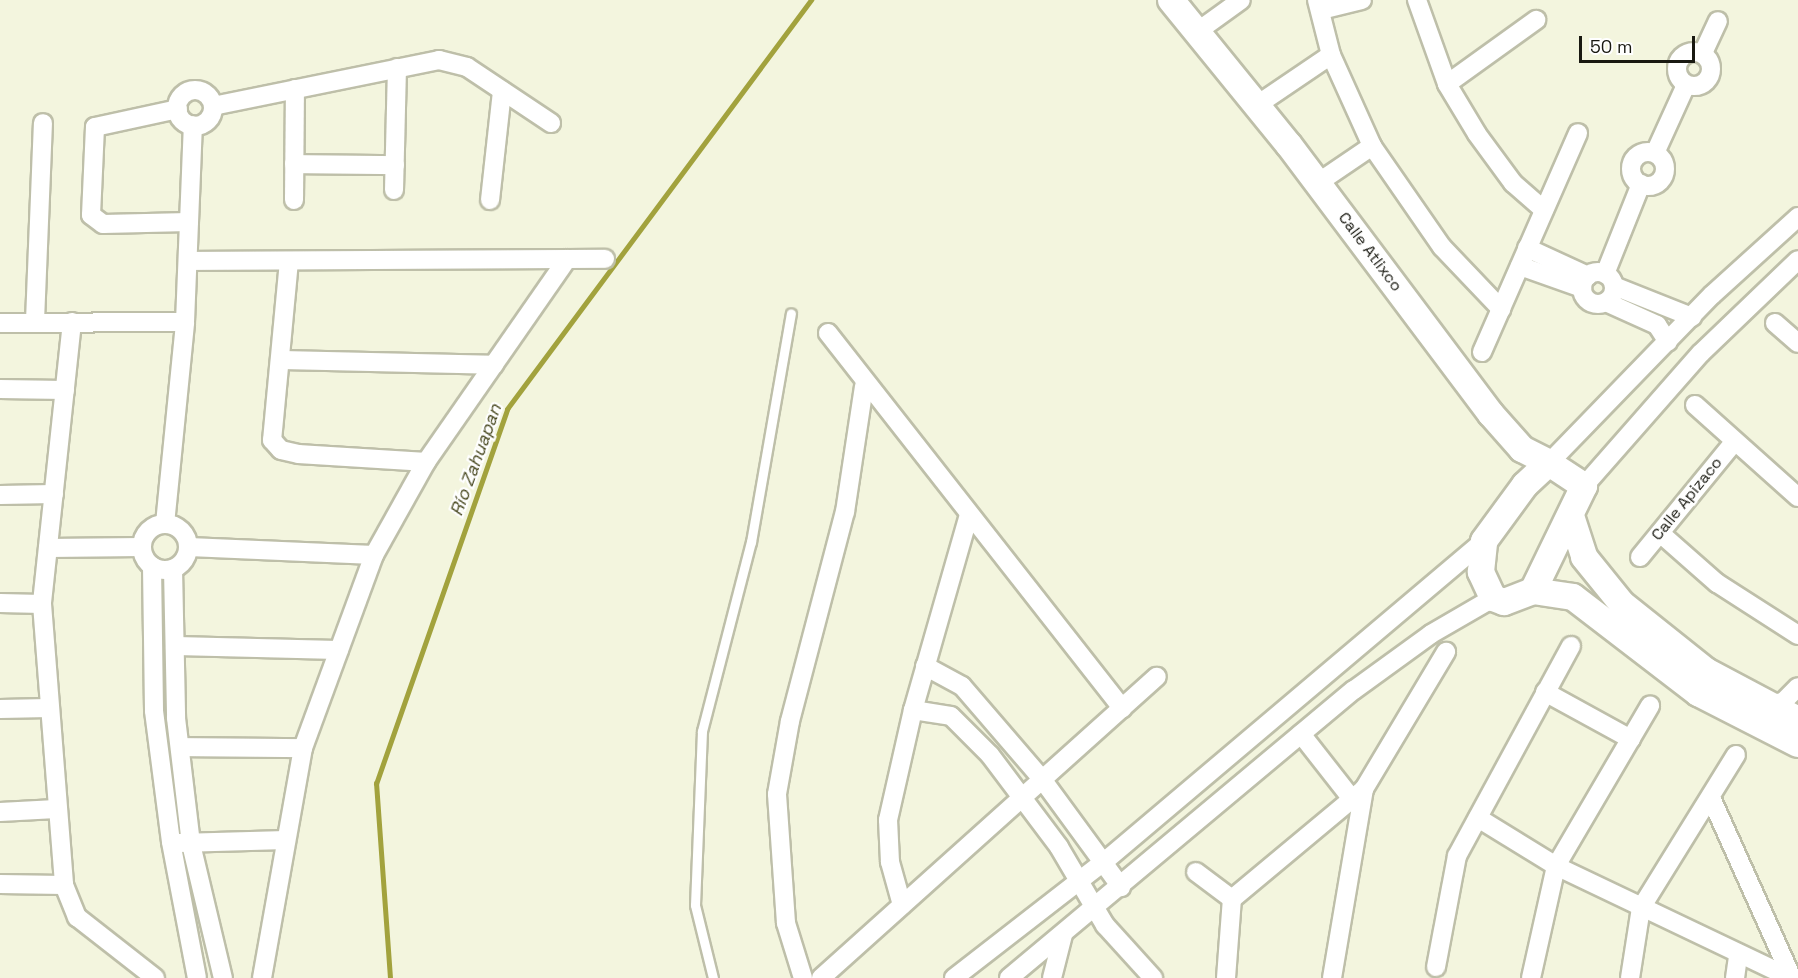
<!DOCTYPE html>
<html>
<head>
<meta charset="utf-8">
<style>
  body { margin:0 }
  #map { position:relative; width:1798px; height:978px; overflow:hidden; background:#f3f5de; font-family:"Space Grotesk",sans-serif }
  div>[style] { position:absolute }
  .stream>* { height:4.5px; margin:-2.25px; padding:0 2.25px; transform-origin:2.25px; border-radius:2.25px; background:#a2a23d }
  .roads { filter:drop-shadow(2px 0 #bebfa9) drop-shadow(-2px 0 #bebfa9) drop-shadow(0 2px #bebfa9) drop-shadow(0 -2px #bebfa9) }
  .lane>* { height:9px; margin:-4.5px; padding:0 4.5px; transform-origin:4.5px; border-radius:4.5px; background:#fff }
  .street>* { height:18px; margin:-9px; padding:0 9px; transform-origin:9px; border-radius:9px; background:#fff }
  .street>.ring { margin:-9px; padding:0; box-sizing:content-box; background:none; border:18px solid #fff; border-radius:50% }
  .secondary>* { height:26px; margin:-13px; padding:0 13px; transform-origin:13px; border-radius:13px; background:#fff }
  span { translate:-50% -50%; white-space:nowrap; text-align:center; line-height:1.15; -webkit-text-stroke:4.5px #fff; paint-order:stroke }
  .street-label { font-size:16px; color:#191911 }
  .water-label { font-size:18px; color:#494920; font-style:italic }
  .scale { position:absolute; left:1579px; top:36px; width:116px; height:27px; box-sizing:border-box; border:3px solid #191911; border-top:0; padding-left:8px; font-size:18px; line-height:21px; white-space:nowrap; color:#191911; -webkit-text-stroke:4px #fff; paint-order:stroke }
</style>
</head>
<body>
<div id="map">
  <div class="stream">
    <div style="left:390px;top:978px;width:195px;rotate:-94.1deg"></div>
    <div style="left:376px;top:784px;width:397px;rotate:-70.7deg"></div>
    <div style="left:507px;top:409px;width:510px;rotate:-53.38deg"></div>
  </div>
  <div class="roads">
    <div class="lane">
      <div style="left:713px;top:978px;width:75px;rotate:-103.9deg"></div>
      <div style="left:695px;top:905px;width:174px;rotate:-87.7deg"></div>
      <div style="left:702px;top:731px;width:195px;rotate:-75.5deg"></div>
      <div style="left:751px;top:542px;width:232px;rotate:-80.1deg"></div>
    </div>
    <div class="street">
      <div style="left:1317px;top:0;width:57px;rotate:75.7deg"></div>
      <div style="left:1331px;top:55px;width:100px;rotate:65.7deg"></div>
      <div style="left:1372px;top:146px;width:123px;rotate:55.3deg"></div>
      <div style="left:1442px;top:247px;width:86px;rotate:46.4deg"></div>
      <div style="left:1417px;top:0;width:89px;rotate:70.3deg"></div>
      <div style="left:1447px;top:84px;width:58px;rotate:59deg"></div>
      <div style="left:1477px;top:134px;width:61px;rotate:53.7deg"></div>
      <div style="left:1513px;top:183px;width:41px;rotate:41.1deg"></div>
      <div style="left:1321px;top:10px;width:42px;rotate:-13.7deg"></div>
      <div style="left:1205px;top:26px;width:44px;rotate:-35.8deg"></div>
      <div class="ring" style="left:1677px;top:52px;width:16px;height:16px"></div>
      <div style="left:1703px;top:53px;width:35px;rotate:-65deg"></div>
      <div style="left:1447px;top:84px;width:110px;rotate:-35.7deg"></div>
      <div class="ring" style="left:177px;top:90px;width:18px;height:18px"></div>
      <div style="left:1263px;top:101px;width:82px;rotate:-34.1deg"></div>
      <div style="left:213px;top:106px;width:231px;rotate:-11.5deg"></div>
      <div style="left:439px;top:60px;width:29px;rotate:14deg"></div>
      <div style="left:467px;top:67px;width:101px;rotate:33.7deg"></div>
      <div style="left:178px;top:109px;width:85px;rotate:167.8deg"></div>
      <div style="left:95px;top:127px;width:88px;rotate:92.6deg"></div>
      <div style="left:91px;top:215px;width:15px;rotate:37deg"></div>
      <div style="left:103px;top:224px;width:86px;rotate:-1.3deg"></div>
      <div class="ring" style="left:1631px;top:152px;width:16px;height:16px"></div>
      <div style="left:1655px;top:153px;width:75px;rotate:-65.5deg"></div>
      <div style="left:294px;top:164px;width:101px;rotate:0.6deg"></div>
      <div style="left:1325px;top:178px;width:57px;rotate:-34.2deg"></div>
      <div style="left:394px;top:190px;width:122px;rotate:-88.6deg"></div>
      <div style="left:294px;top:200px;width:111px;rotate:-89.5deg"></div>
      <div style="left:490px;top:200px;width:110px;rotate:-83.7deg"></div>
      <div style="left:1527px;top:248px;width:67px;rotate:24.7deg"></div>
      <div style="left:188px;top:261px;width:417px;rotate:-0.3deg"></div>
      <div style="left:289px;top:261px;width:180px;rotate:95.4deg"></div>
      <div style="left:272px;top:440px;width:13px;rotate:48deg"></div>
      <div style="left:281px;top:450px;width:18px;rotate:13deg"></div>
      <div style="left:299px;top:454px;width:127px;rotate:3.6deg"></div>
      <div style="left:1520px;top:266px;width:66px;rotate:19.5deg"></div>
      <div class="ring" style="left:1582px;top:272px;width:14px;height:14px"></div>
      <div style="left:1605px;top:274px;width:97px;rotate:-68.2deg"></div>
      <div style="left:1614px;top:286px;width:84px;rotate:21.7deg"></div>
      <div style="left:1606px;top:302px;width:56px;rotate:24.3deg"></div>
      <div style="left:1657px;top:325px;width:20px;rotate:57deg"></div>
      <div style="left:35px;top:321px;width:198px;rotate:-87.7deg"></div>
      <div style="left:72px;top:322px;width:284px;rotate:96.1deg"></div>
      <div style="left:42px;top:604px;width:282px;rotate:85.5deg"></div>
      <div style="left:64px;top:885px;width:35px;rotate:68deg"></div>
      <div style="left:77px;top:917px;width:99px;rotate:38deg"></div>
      <div style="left:0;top:323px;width:185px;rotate:-0.3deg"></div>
      <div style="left:1775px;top:323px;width:30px;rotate:41deg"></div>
      <div style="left:828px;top:333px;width:477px;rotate:51.9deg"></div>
      <div style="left:1482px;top:352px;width:239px;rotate:-66.3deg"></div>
      <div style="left:280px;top:360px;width:214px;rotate:1.3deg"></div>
      <div style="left:0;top:389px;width:65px;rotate:0.9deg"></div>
      <div style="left:1695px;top:405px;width:138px;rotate:41.8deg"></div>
      <div style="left:1549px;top:463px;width:234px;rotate:-45.9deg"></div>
      <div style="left:1712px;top:295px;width:116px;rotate:-42.2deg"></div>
      <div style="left:1584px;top:486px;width:177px;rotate:-48.7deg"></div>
      <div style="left:1701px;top:353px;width:134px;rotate:-43.8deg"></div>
      <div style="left:0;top:495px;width:54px;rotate:-1.1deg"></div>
      <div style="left:165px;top:524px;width:203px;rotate:-84.3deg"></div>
      <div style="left:185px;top:322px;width:197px;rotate:-87.7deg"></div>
      <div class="ring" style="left:142px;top:524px;width:28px;height:28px"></div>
      <div style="left:1660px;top:533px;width:76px;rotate:41.3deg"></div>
      <div style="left:1717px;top:583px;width:96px;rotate:32.7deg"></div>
      <div style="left:189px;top:547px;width:185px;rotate:2.5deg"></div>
      <div style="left:48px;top:548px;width:94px;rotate:-0.6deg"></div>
      <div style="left:1640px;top:557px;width:149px;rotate:-50.7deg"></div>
      <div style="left:152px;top:566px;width:145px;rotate:89.2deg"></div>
      <div style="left:154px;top:711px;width:132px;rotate:82.6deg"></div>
      <div style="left:171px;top:842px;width:138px;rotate:79.2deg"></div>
      <div style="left:173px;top:569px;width:149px;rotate:88.8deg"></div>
      <div style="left:176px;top:718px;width:127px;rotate:83.2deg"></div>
      <div style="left:191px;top:844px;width:138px;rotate:76.6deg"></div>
      <div style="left:0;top:603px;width:42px;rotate:1.4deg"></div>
      <div style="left:175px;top:646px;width:164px;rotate:1.4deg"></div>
      <div style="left:925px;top:666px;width:42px;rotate:28.4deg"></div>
      <div style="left:962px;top:686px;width:123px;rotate:49.3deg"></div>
      <div style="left:1042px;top:779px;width:134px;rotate:53.8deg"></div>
      <div style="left:1545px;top:692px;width:98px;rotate:28.7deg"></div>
      <div style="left:1764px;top:705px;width:19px;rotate:-9deg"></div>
      <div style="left:1783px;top:702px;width:21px;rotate:-45deg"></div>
      <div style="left:0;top:709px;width:49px;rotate:-1.2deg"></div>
      <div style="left:913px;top:710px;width:38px;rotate:9deg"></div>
      <div style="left:951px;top:716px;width:55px;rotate:45deg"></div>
      <div style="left:990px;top:755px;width:115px;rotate:53.1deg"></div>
      <div style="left:1059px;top:847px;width:91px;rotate:59.5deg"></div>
      <div style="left:1105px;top:925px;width:72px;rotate:47.8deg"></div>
      <div style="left:1301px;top:734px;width:83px;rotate:51.9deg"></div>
      <div style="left:180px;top:747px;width:123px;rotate:0.5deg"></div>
      <div style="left:1711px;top:798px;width:197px;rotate:65.8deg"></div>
      <div style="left:0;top:812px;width:56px;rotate:-3.1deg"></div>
      <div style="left:1478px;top:818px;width:92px;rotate:31.6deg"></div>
      <div style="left:1556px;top:866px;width:260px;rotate:25.5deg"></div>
      <div style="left:179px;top:843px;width:107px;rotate:-1.6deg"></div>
      <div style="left:1196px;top:872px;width:45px;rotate:36.9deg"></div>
      <div style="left:0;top:884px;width:64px;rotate:0.9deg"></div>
      <div style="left:902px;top:905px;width:45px;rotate:-105.6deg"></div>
      <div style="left:890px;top:862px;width:42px;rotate:-92.7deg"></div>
      <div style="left:888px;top:820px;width:113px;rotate:-77.2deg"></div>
      <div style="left:913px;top:710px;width:203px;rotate:-74deg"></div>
      <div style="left:1436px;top:967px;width:113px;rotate:-79.3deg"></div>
      <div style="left:1457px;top:856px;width:239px;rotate:-61.5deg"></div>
      <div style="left:262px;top:978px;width:234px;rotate:-79.9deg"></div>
      <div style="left:303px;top:748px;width:206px;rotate:-69.8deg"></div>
      <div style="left:374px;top:555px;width:107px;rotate:-60.8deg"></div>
      <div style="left:426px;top:462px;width:247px;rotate:-55.2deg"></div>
      <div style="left:803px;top:978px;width:58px;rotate:-107.2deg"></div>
      <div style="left:786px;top:923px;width:129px;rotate:-94deg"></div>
      <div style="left:777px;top:794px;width:74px;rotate:-79.9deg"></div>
      <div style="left:790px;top:721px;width:216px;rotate:-75.3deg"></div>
      <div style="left:845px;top:512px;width:127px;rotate:-81.4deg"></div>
      <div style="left:821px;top:978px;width:451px;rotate:-41.9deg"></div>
      <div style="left:954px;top:978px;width:191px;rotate:-37.8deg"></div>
      <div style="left:1105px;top:861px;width:496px;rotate:-40.2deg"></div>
      <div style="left:1009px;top:978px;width:449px;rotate:-39.9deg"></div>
      <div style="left:1354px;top:690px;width:95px;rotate:-36deg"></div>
      <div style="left:1431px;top:634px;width:72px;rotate:-30.1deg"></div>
      <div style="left:1052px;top:978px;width:44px;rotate:-75.7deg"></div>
      <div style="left:1226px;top:978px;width:79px;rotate:-85.7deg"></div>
      <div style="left:1232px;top:899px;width:172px;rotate:-39.8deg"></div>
      <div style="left:1364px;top:789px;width:160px;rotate:-59.1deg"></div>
      <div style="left:1332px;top:978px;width:192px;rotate:-80.4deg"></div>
      <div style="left:1531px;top:978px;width:115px;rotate:-77.4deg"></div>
      <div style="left:1556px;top:866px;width:186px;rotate:-59.6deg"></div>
      <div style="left:1630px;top:978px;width:71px;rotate:-81.1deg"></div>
      <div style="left:1641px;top:908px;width:180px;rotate:-58.2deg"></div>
      <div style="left:1735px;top:978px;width:22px;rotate:-82deg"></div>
    </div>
    <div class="secondary">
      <div style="left:1171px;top:0;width:187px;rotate:50.9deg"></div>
      <div style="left:1289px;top:145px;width:336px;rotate:53.1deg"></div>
      <div style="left:1491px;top:414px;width:47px;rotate:48.5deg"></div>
      <div style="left:1522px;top:449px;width:30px;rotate:27deg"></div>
      <div style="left:1549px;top:463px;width:42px;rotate:33.3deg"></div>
      <div style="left:1584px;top:486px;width:117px;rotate:115.9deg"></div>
      <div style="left:1533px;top:591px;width:31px;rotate:159deg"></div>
      <div style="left:1504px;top:602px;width:12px;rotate:-160deg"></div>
      <div style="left:1493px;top:598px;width:29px;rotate:-115deg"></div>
      <div style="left:1481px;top:572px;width:31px;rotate:-84deg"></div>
      <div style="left:1484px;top:541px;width:69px;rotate:-53.8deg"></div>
      <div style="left:1525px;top:485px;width:33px;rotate:-43deg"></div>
      <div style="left:1572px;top:519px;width:40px;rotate:72deg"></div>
      <div style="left:1584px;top:557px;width:60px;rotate:51deg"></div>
      <div style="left:1622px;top:604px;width:107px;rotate:38.6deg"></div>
      <div style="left:1706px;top:671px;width:104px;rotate:28deg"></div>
      <div style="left:1533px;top:591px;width:40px;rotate:8.5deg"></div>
      <div style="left:1573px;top:597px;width:158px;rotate:37.5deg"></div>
      <div style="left:1698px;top:693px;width:112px;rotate:27deg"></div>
    </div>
  </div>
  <div class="street-label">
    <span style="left:1370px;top:252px;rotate:53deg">Calle Atlixco</span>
    <span style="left:1687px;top:499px;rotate:-51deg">Calle Apizaco</span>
  </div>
  <div class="water-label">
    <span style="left:476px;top:460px;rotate:-70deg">Río Zahuapan</span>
  </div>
  <div class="scale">50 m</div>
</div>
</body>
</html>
